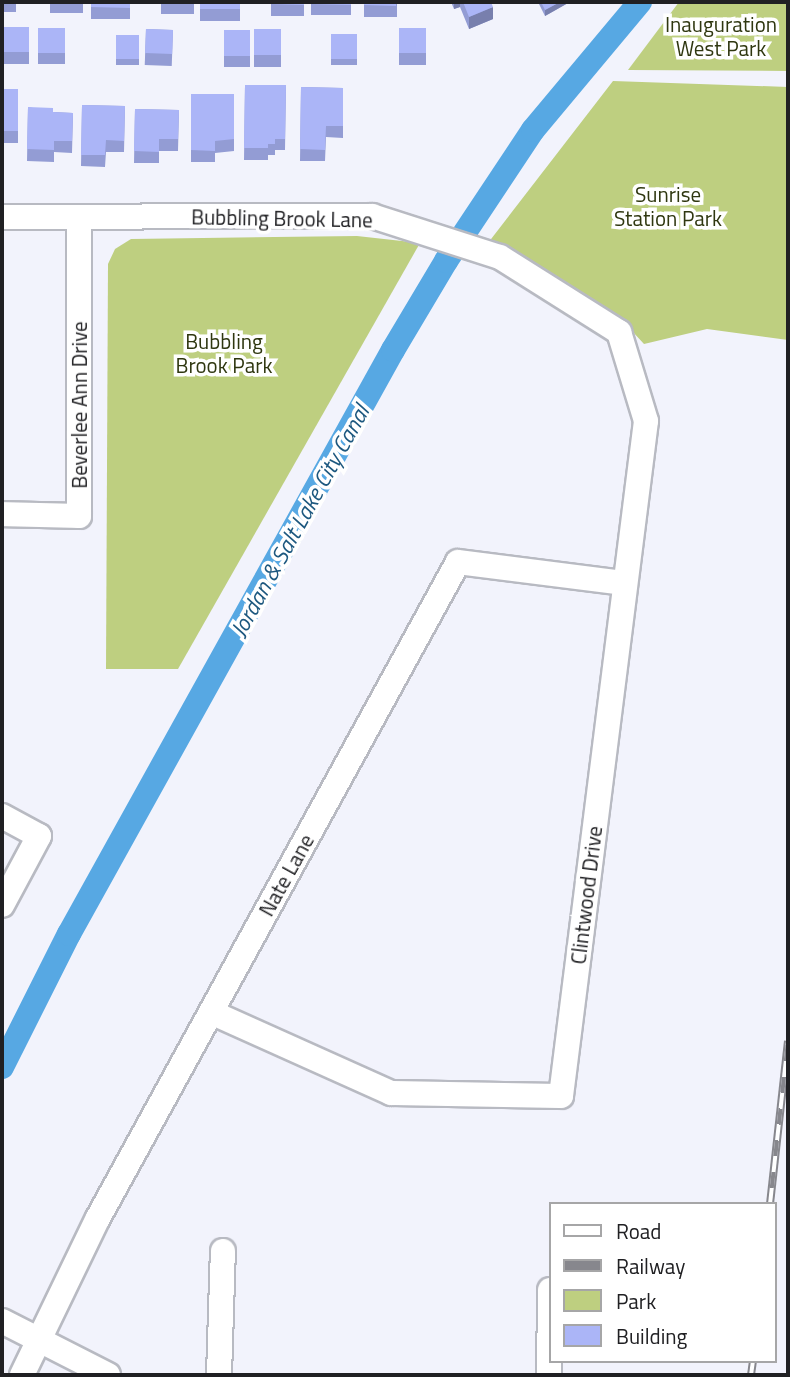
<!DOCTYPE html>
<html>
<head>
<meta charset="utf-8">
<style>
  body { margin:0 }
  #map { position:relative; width:790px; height:1377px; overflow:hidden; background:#f2f3fc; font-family:"Titillium Web",sans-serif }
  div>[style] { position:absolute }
  .green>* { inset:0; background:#becf80 }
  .canal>* { height:24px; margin:-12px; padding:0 12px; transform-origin:12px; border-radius:12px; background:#57a8e3 }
  .roads { filter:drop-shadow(2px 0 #b8bac2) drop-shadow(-2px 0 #b8bac2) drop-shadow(0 2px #b8bac2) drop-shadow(0 -2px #b8bac2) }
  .minor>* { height:24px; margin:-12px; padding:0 12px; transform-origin:12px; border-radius:12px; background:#fff }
  .rail>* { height:8px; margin-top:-4px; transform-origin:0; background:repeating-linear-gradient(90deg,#fff 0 16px,#87878d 0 32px); box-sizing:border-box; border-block:2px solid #87878d }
  .wall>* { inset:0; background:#939cd4; transform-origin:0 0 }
  .shaded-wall>* { inset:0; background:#787fad }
  .building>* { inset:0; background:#abb5f7; transform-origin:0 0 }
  span { translate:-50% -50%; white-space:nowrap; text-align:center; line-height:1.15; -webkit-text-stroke:7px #fff; paint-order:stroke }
  .park-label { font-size:21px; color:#2f3710 }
  .street-label { font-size:21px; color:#202023 }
  .water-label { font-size:23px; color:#1d587f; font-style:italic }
  .frame { position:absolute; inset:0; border:4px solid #202023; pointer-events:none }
  .legend { position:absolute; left:549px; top:1202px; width:228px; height:161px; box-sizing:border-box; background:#fff; border:2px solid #a6a6a7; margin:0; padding:9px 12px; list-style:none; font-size:21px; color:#202023 }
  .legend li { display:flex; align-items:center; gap:14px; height:35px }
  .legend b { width:35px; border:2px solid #a6a6a7 }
</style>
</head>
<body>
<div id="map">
  <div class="green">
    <div style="clip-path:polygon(679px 2px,788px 2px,788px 71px,628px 70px)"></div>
    <div style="clip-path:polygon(613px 81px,788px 87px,788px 340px,707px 329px,644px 344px,620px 318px,488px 243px)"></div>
    <div style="clip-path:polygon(357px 236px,420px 243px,178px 669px,106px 669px,108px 264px,115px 249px,131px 239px)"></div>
  </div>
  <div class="canal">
    <div style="left:2px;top:1067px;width:149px;rotate:-63.3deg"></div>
    <div style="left:69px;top:934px;width:668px;rotate:-60.98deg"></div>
    <div style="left:393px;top:350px;width:104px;rotate:-59.2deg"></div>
    <div style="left:446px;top:261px;width:157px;rotate:-56.4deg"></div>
    <div style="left:533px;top:130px;width:167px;rotate:-50.1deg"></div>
  </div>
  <div class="roads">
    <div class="minor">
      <div style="left:2px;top:217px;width:370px;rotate:-0.2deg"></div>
      <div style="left:372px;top:216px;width:134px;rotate:17.8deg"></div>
      <div style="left:500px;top:257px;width:141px;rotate:32.2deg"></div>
      <div style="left:619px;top:332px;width:93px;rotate:73.1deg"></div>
      <div style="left:646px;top:421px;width:680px;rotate:97.18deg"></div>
      <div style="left:561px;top:1096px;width:170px;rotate:-179deg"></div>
      <div style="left:391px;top:1093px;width:197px;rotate:-155.8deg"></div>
      <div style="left:2px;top:514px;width:77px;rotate:1.5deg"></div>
      <div style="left:79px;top:516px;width:298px;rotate:-90deg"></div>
      <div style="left:2px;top:816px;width:42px;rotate:28.4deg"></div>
      <div style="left:39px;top:836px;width:78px;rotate:118.2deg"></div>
      <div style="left:2px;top:1321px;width:119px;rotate:27deg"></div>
      <div style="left:22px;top:1375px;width:174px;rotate:-64.2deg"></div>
      <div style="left:98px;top:1218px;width:748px;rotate:-61.24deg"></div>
      <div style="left:458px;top:562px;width:168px;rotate:7.2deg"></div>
      <div style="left:219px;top:1375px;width:124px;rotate:-88.2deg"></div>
      <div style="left:549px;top:1375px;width:85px;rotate:-89.3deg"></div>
    </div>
  </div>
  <div class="rail">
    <div style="left:770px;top:1204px;width:164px;rotate:-83.7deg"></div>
    <div style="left:751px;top:1375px;width:14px;rotate:-82deg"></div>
  </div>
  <div class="wall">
    <div style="left:2px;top:2px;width:14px;height:10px"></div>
    <div style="left:50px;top:2px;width:33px;height:11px"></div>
    <div style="left:91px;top:2px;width:39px;height:17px"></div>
    <div style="left:161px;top:2px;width:33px;height:12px"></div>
    <div style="left:200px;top:2px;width:40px;height:19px"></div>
    <div style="left:271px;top:2px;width:33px;height:14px"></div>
    <div style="left:311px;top:2px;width:40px;height:13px"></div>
    <div style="left:364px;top:2px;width:33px;height:15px"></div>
    <div style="clip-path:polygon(451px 2px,491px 2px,493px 19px,469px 29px,460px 7px,454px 9px)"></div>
    <div style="clip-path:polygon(538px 2px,568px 2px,568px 3px,545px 16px)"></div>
    <div style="left:2px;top:27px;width:27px;height:37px"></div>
    <div style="left:38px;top:28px;width:27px;height:36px"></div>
    <div style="left:399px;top:28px;width:27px;height:37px"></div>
    <div style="left:146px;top:29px;width:27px;height:36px;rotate:2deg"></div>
    <div style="left:254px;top:29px;width:27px;height:38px"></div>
    <div style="left:224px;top:30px;width:26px;height:37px"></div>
    <div style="left:331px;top:34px;width:26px;height:31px"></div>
    <div style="left:116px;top:35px;width:23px;height:30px"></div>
    <div style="clip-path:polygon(245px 85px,286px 85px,285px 150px,275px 150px,275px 155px,268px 155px,268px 160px,244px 160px)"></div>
    <div style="clip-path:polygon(301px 87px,343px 88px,343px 138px,326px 137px,325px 161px,300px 161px)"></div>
    <div style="left:2px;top:89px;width:16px;height:54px"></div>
    <div style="clip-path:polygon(191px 94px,234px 94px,234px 151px,215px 153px,215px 162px,191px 162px)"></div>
    <div style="clip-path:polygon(82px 105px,125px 106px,124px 152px,106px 152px,105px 167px,81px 166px)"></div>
    <div style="clip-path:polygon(28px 107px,53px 112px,73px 113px,72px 153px,54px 152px,54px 162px,27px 161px)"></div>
    <div style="clip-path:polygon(135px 109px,179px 110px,178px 151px,159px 151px,159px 163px,134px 163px)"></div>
  </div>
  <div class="shaded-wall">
    <div style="clip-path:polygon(454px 2px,460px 2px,460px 7px,454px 9px)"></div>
    <div style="clip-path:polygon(560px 2px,568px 2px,568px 3px,545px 16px,545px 10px)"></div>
    <div style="clip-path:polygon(493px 7px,493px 19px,469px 29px,469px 17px)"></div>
  </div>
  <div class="building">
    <div style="clip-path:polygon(91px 2px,130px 2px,130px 8px,91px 7px)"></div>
    <div style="clip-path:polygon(161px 2px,194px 2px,194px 3px)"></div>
    <div style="left:200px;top:2px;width:40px;height:7px"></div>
    <div style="clip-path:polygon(271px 2px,304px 2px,304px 5px,271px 4px)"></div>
    <div style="clip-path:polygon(311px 2px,351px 2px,351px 5px,311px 4px)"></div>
    <div style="clip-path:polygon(364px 2px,396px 2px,396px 6px,364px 5px)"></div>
    <div style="clip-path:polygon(463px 2px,491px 2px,493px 7px,469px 17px)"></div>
    <div style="clip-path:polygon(541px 2px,560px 2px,545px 10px)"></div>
    <div style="left:2px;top:27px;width:27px;height:25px"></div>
    <div style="left:38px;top:28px;width:27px;height:25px"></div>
    <div style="left:399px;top:28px;width:27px;height:25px"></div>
    <div style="left:146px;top:29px;width:27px;height:24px;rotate:2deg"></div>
    <div style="left:254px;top:29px;width:27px;height:26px"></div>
    <div style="left:224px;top:30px;width:26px;height:26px"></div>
    <div style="left:331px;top:34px;width:26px;height:25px"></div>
    <div style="left:116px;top:35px;width:23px;height:24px"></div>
    <div style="clip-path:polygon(245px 85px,286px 85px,285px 139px,275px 139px,275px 144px,268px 144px,268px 148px,244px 148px)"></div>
    <div style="clip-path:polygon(301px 87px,343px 88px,343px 126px,326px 126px,325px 150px,300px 149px)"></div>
    <div style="left:2px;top:89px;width:16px;height:42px"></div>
    <div style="clip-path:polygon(191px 94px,234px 94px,234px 139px,215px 141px,215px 151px,191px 150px)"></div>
    <div style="clip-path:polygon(82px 105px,125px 106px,124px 141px,106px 140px,105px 155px,81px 155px)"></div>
    <div style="clip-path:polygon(28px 107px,53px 108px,53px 112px,73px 113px,72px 141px,54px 141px,54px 150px,27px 149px)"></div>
    <div style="clip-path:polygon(135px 109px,179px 110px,178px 139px,159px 139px,159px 152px,134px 151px)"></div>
  </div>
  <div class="park-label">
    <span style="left:721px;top:36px">Inauguration<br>West Park</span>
    <span style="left:668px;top:206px">Sunrise<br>Station Park</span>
    <span style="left:224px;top:353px">Bubbling<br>Brook Park</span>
  </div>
  <div class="street-label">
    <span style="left:282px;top:218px;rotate:1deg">Bubbling Brook Lane</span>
    <span style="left:79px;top:405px;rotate:-90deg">Beverlee Ann Drive</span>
    <span style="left:286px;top:875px;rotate:-61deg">Nate Lane</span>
    <span style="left:586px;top:895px;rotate:-83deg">Clintwood Drive</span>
  </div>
  <div class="water-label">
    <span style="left:300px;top:521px;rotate:-61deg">Jordan &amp; Salt Lake City Canal</span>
  </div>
  <div class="frame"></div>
  <ul class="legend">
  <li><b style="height:9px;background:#fff"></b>Road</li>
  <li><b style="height:9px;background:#87878d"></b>Railway</li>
  <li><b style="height:19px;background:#becf80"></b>Park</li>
  <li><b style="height:19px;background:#abb5f7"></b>Building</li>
  </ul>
</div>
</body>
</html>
